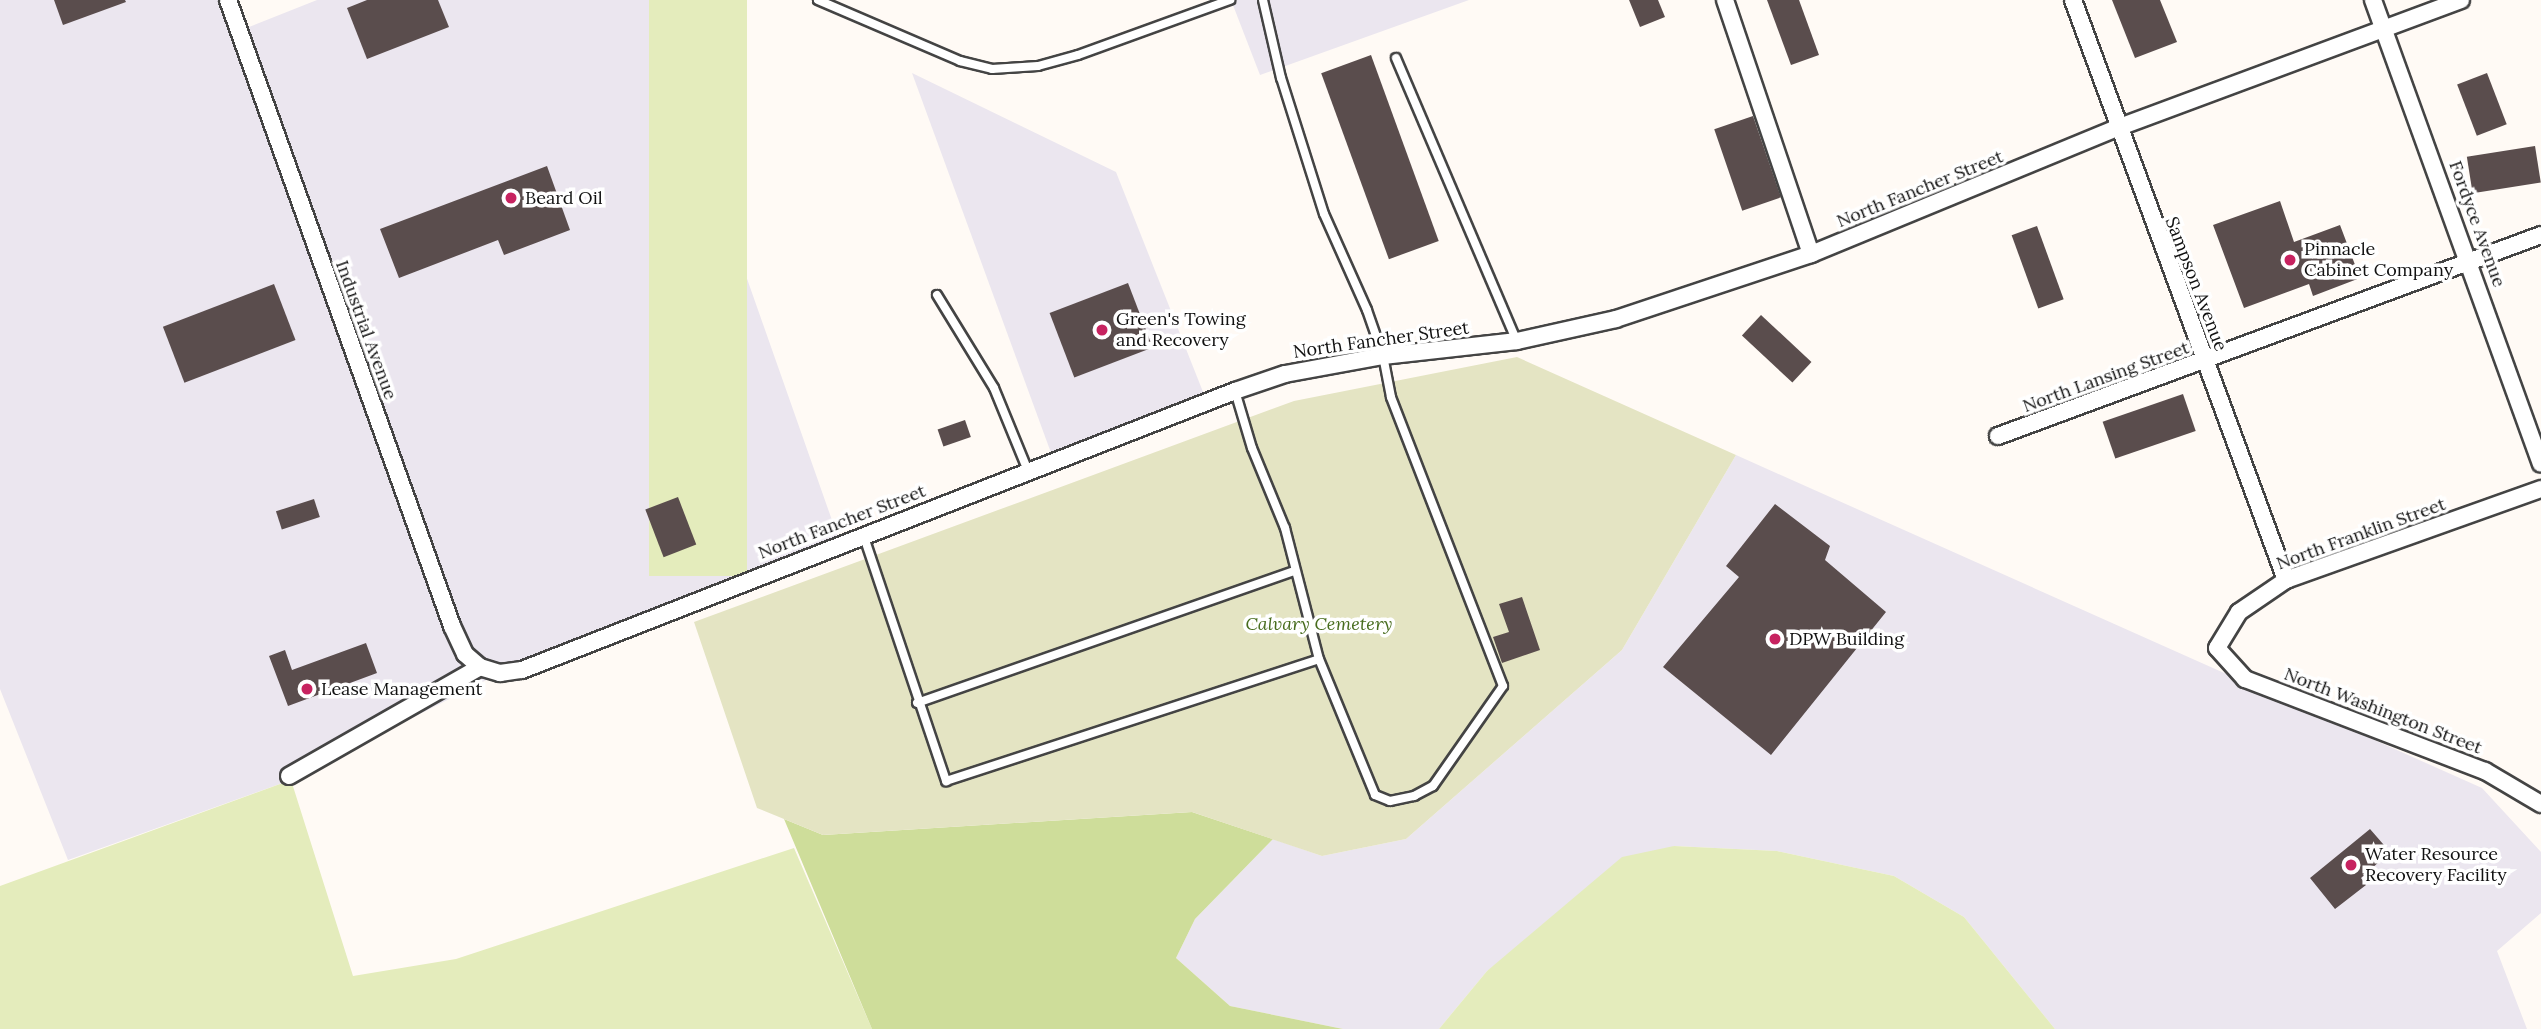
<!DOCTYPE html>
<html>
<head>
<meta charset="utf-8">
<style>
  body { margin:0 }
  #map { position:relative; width:2541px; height:1029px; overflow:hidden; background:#fffaf5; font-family:Lora,serif }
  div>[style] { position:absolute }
  .industrial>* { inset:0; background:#ebe6ef }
  .green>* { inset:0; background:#e4ecbc; transform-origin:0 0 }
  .forest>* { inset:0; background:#cedd9a }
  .cemetery>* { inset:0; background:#e4e4c3 }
  .building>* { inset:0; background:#5a4d4d; transform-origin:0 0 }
  .roads { filter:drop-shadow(2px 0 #444) drop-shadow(-2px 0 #444) drop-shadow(0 2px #444) drop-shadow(0 -2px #444) }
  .lane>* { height:8px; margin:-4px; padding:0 4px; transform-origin:4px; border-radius:4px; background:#fff }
  .street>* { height:16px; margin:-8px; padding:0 8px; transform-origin:8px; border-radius:8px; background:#fff }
  .dots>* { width:19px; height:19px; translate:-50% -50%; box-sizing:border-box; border:4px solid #fff; border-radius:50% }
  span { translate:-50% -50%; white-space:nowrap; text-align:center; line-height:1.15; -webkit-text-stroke:7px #fff; paint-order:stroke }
  .street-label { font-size:18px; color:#111 }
  .poi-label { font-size:18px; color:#111 }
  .left { translate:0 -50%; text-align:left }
  .park-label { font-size:18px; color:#476c1d; font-style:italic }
</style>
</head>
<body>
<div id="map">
  <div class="industrial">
    <div style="clip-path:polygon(0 0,228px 0,239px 31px,317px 0,649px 0,840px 543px,500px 673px,291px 780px,68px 860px,0 689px)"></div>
    <div style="clip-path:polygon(1231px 0,1469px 0,1260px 75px)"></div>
    <div style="clip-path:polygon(912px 73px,1116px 172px,1207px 402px,1054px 461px)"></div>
    <div style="clip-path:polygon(1736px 455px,2482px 788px,2541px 852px,2541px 913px,2497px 951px,2527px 1029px,2055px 1029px,1964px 917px,1894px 876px,1777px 851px,1674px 846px,1487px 971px,1439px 1029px,1343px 1029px,1230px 1006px,1176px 958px,1195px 919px,1273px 839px,1322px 856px,1406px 839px,1622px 650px)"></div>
  </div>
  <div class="green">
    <div style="left:649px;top:0;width:98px;height:576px"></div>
    <div style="clip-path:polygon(291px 780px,353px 976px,456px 959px,794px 848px,872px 1029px,0 1029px,0 886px)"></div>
    <div style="clip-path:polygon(1674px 846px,1777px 851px,1894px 876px,1964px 917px,2055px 1029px,1439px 1029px,1487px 971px,1622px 857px)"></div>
  </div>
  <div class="forest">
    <div style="clip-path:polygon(1192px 812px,1273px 839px,1195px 919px,1176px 958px,1230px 1006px,1343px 1029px,872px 1029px,784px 819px,823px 835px)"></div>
  </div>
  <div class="cemetery">
    <div style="clip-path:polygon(1517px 357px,1736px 455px,1622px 650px,1406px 839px,1322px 856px,1192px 812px,823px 835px,757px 808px,694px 622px,1294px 401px)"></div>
  </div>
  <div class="building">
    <div style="clip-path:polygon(54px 0,125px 0,126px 2px,63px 25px)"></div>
    <div style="clip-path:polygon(367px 0,438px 0,449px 27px,367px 59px,347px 8px)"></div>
    <div style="clip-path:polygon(1629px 0,1658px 0,1665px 17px,1640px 27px)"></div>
    <div style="clip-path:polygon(1767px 0,1799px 0,1819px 55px,1791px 65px)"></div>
    <div style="clip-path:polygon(2112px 0,2160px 0,2177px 42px,2135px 58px)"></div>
    <div style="left:1371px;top:55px;width:198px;height:53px;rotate:70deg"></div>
    <div style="left:2487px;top:73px;width:55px;height:32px;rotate:69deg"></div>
    <div style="left:1753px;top:116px;width:86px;height:41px;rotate:71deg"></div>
    <div style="left:2535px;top:146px;width:37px;height:69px;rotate:81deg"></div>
    <div style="clip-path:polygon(547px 166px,570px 230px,504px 255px,498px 240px,399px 278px,380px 229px)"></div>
    <div style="clip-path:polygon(2280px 201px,2294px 242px,2340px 225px,2360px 278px,2313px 296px,2309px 284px,2244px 308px,2213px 225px)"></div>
    <div style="left:2037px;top:226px;width:78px;height:27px;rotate:70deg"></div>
    <div style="left:1128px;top:283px;width:69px;height:84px;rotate:69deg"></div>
    <div style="left:274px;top:284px;width:60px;height:119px;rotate:69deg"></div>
    <div style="left:1761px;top:315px;width:69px;height:28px;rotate:43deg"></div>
    <div style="left:2183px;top:394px;width:39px;height:85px;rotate:71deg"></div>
    <div style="left:965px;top:420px;width:18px;height:29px;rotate:71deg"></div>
    <div style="left:678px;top:497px;width:51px;height:35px;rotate:69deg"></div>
    <div style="left:314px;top:499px;width:19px;height:40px;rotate:72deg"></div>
    <div style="clip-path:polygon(1775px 504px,1830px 546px,1825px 560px,1886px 612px,1771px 755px,1663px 667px,1739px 577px,1726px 566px)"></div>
    <div style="clip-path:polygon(1522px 597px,1540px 650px,1502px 663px,1493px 637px,1509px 632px,1499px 604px)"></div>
    <div style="clip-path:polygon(366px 643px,377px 673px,288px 706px,269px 656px,285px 650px,292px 670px)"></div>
    <div style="clip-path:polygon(2370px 829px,2390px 852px,2361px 878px,2366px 885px,2335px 909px,2310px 878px)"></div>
  </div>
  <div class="roads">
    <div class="lane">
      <div style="left:818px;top:0;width:155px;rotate:23.2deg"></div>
      <div style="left:960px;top:61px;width:33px;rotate:14deg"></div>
      <div style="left:992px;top:69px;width:46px;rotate:-3.7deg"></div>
      <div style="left:1038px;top:66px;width:41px;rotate:-15.4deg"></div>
      <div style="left:1078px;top:55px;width:162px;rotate:-19.9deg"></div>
      <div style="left:1396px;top:58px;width:308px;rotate:66.9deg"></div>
      <div style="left:937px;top:295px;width:109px;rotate:58.5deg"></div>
      <div style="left:994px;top:388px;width:90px;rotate:67.7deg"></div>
      <div style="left:1235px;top:391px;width:59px;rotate:73.4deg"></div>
      <div style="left:1252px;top:448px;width:87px;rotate:67.6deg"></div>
      <div style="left:1285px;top:528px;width:135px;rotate:75.5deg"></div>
      <div style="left:1319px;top:659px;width:147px;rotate:67.6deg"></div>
      <div style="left:1375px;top:795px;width:16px;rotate:22deg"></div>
      <div style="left:1390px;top:801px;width:25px;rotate:-12deg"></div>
      <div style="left:1414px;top:796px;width:21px;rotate:-28deg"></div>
      <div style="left:1433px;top:786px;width:122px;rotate:-55deg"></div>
      <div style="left:1503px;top:686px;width:310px;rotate:-111.2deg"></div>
      <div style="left:1391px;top:397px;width:42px;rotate:-101deg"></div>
      <div style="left:1383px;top:356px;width:49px;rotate:-109.2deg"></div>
      <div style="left:1367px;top:310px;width:105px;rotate:-114.1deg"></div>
      <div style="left:1324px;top:214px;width:143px;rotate:-107.5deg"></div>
      <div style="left:1281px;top:78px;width:80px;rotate:-103deg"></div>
      <div style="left:863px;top:534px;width:261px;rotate:71.4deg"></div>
      <div style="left:946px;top:781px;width:392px;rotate:-18.1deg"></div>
      <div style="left:917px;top:703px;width:398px;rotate:-19.3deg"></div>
    </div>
    <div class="street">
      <div style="left:228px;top:0;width:665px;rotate:70.31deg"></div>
      <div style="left:452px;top:626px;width:31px;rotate:65deg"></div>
      <div style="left:465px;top:654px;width:20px;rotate:41deg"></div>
      <div style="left:1725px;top:0;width:268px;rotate:71.3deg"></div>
      <div style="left:2073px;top:0;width:618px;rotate:69.83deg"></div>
      <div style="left:2373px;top:0;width:493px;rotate:70.1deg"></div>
      <div style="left:1998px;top:436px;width:579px;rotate:-20.31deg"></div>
      <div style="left:2541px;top:489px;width:271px;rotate:160.4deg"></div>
      <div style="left:2286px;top:580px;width:57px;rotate:145.8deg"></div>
      <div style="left:2239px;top:612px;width:42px;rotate:121.4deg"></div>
      <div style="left:2217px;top:648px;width:42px;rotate:47.9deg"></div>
      <div style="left:2245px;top:679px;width:257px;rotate:21deg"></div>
      <div style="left:2485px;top:771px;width:65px;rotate:30.5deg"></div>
      <div style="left:289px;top:776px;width:220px;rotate:-29.7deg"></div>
      <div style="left:480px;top:667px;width:21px;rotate:17deg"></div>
      <div style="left:500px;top:673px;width:22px;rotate:-8deg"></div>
      <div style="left:522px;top:670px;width:766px;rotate:-21.37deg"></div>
      <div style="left:1235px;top:391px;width:53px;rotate:-18.8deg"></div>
      <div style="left:1285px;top:374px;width:100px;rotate:-10.4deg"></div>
      <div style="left:1383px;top:356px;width:135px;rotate:-6.4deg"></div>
      <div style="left:1517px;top:341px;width:101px;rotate:-12.5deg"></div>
      <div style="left:1616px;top:319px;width:206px;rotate:-18.4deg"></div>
      <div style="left:1811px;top:254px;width:331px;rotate:-22.4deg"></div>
      <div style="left:2117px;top:128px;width:367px;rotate:-20.4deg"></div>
    </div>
  </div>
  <div class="dots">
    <div style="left:511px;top:198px;background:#c72360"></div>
    <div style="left:2290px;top:260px;background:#c72360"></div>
    <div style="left:1102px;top:330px;background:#c72360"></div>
    <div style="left:1775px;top:639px;background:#c72360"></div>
    <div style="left:307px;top:689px;background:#c72360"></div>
    <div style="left:2351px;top:865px;background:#c72360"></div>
  </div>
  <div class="street-label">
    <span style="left:1920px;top:189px;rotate:-22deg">North Fancher Street</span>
    <span style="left:2477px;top:224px;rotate:70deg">Fordyce Avenue</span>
    <span style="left:2196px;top:284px;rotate:69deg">Sampson Avenue</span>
    <span style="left:366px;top:330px;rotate:70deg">Industrial Avenue</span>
    <span style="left:1381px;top:340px;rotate:-8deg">North Fancher Street</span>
    <span style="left:2106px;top:377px;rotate:-20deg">North Lansing Street</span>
    <span style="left:842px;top:522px;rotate:-21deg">North Fancher Street</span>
    <span style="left:2361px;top:534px;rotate:-20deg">North Franklin Street</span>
    <span style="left:2383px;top:711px;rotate:21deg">North Washington Street</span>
  </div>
  <div class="poi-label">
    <span class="left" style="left:525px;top:198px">Beard Oil</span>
    <span class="left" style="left:2304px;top:260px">Pinnacle<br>Cabinet Company</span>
    <span class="left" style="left:1116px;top:330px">Green's Towing<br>and Recovery</span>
    <span class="left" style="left:1789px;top:639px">DPW Building</span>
    <span class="left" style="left:321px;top:689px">Lease Management</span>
    <span class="left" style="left:2365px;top:865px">Water Resource<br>Recovery Facility</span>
  </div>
  <div class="park-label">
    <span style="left:1319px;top:624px">Calvary Cemetery</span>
  </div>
</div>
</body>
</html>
